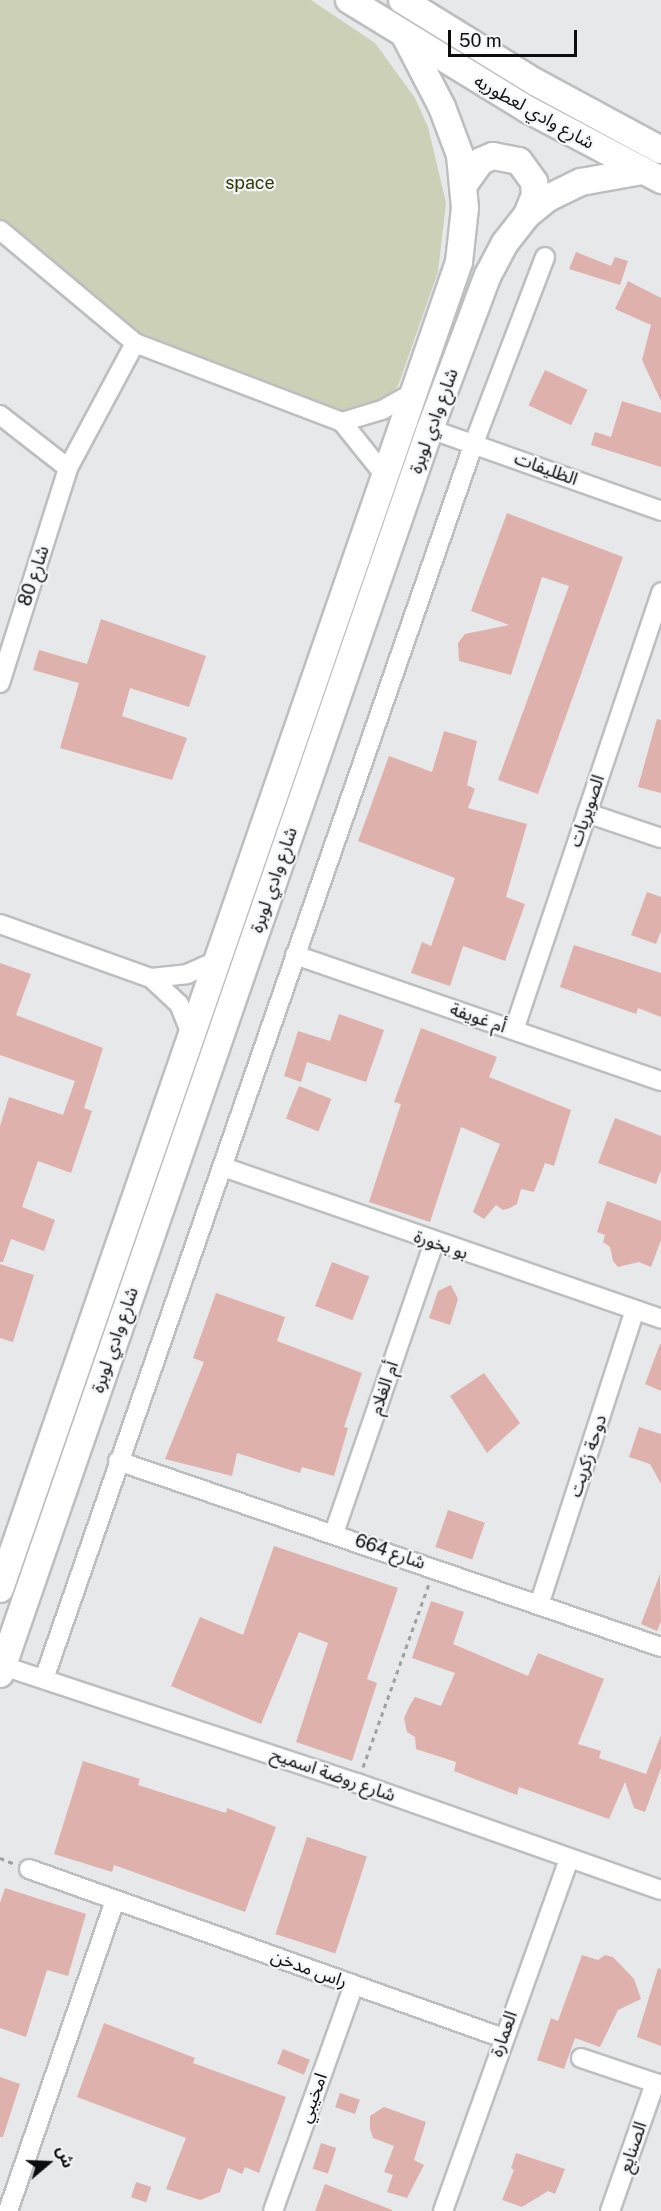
<!DOCTYPE html>
<html>
<head>
<meta charset="utf-8">
<style>
  body { margin:0 }
  #map { position:relative; width:661px; height:2211px; overflow:hidden; background:#e7e8e9; font-family:"Public Sans","Noto Sans Arabic",sans-serif }
  div>[style] { position:absolute }
  .green>* { inset:0; background:#cbd0b7 }
  .building>* { inset:0; background:#dfb1ad; transform-origin:0 0 }
  .path>* { height:3px; margin-top:-1.5px; transform-origin:0; background:repeating-linear-gradient(90deg,#a0a0a1 0 4.5px,transparent 0 9px) }
  .roads { filter:drop-shadow(2px 0 #bdbebf) drop-shadow(-2px 0 #bdbebf) drop-shadow(0 2px #bdbebf) drop-shadow(0 -2px #bdbebf) }
  .street>* { height:18px; margin:-9px; padding:0 9px; transform-origin:9px; border-radius:9px; background:#fff }
  .secondary>* { height:26px; margin:-13px; padding:0 13px; transform-origin:13px; border-radius:13px; background:#fff }
  span { translate:-50% -50%; white-space:nowrap; text-align:center; line-height:1.15; -webkit-text-stroke:4.5px #f4f5f7; paint-order:stroke }
  .street-label { font-size:18px; color:#0e0e0f }
  .park-label { font-size:18px; color:#323808 }
  .north { position:absolute; left:18px; top:2133px; width:60px; height:60px; -webkit-text-stroke:4px #f4f5f7; paint-order:stroke; rotate:71deg; font-size:16px; font-weight:700; line-height:24px; text-align:center; color:#0e0e0f }
  .north::after { content:''; display:block; margin:auto; width:21px; height:27px; background:#0e0e0f; clip-path:polygon(50% 0,100% 100%,50% 72%,0 100%) }
  .scale { position:absolute; left:448px; top:30px; width:129px; height:27px; box-sizing:border-box; border:3px solid #0e0e0f; border-top:0; padding-left:8px; font-size:18px; line-height:21px; white-space:nowrap; color:#0e0e0f; -webkit-text-stroke:4px #f4f5f7; paint-order:stroke }
</style>
</head>
<body>
<div id="map">
  <div class="green">
    <div style="clip-path:polygon(0 0,311px 0,375px 43px,415px 98px,428px 127px,446px 203px,438px 272px,398px 386px,388px 399px,355px 412px,335px 412px,218px 369px,129px 329px,0 219px)"></div>
  </div>
  <div class="building">
    <div style="clip-path:polygon(576px 252px,611px 266px,615px 257px,628px 261px,620px 285px,569px 269px)"></div>
    <div style="clip-path:polygon(628px 281px,661px 298px,661px 401px,642px 360px,651px 325px,615px 309px)"></div>
    <div style="left:545px;top:370px;width:47px;height:39px;rotate:25deg"></div>
    <div style="clip-path:polygon(622px 401px,661px 413px,661px 467px,591px 445px,595px 432px,611px 437px)"></div>
    <div style="clip-path:polygon(507px 513px,623px 557px,538px 794px,498px 780px,569px 586px,542px 577px,511px 675px,459px 661px,458px 643px,465px 634px,509px 625px,471px 611px)"></div>
    <div style="clip-path:polygon(101px 619px,206px 656px,189px 707px,130px 688px,122px 716px,187px 738px,172px 780px,60px 748px,79px 683px,33px 670px,39px 650px,87px 664px)"></div>
    <div style="clip-path:polygon(657px 719px,661px 720px,661px 793px,638px 787px)"></div>
    <div style="clip-path:polygon(444px 731px,477px 741px,467px 785px,475px 789px,468px 808px,527px 824px,506px 897px,525px 904px,505px 961px,463px 946px,450px 986px,411px 973px,422px 942px,431px 946px,455px 878px,358px 841px,389px 756px,432px 772px)"></div>
    <div style="clip-path:polygon(647px 892px,661px 897px,661px 931px,656px 944px,631px 935px)"></div>
    <div style="clip-path:polygon(574px 945px,661px 973px,661px 1017px,638px 1008px,636px 1014px,560px 987px)"></div>
    <div style="clip-path:polygon(0 963px,31px 974px,16px 1015px,103px 1048px,84px 1108px,92px 1111px,71px 1173px,38px 1161px,22px 1207px,55px 1220px,44px 1251px,11px 1239px,3px 1262px,0 1262px,0 1126px,9px 1097px,63px 1115px,75px 1081px,0 1055px)"></div>
    <div style="clip-path:polygon(339px 1014px,384px 1030px,366px 1082px,307px 1062px,301px 1082px,284px 1076px,298px 1031px,330px 1041px)"></div>
    <div style="clip-path:polygon(421px 1028px,497px 1057px,489px 1077px,571px 1110px,554px 1166px,545px 1163px,534px 1192px,521px 1189px,517px 1204px,510px 1208px,503px 1210px,496px 1205px,484px 1219px,473px 1212px,500px 1144px,461px 1127px,430px 1222px,369px 1202px,401px 1104px,394px 1102px)"></div>
    <div style="left:299px;top:1086px;width:35px;height:35px;rotate:22deg"></div>
    <div style="clip-path:polygon(615px 1118px,661px 1136px,661px 1170px,656px 1184px,598px 1163px)"></div>
    <div style="clip-path:polygon(607px 1201px,661px 1221px,661px 1240px,651px 1267px,639px 1262px,618px 1267px,613px 1261px,610px 1247px,603px 1242px,605px 1235px,597px 1232px)"></div>
    <div style="left:332px;top:1262px;width:40px;height:47px;rotate:21deg"></div>
    <div style="clip-path:polygon(0 1264px,34px 1275px,13px 1342px,0 1338px)"></div>
    <div style="clip-path:polygon(451px 1285px,458px 1299px,450px 1325px,429px 1318px,438px 1291px)"></div>
    <div style="clip-path:polygon(216px 1293px,285px 1317px,277px 1341px,362px 1373px,344px 1427px,348px 1428px,334px 1476px,302px 1467px,300px 1473px,237px 1453px,232px 1476px,165px 1459px,204px 1362px,193px 1358px)"></div>
    <div style="clip-path:polygon(660px 1344px,661px 1344px,661px 1391px,645px 1384px)"></div>
    <div style="clip-path:polygon(484px 1373px,520px 1423px,487px 1453px,450px 1396px)"></div>
    <div style="clip-path:polygon(639px 1427px,661px 1434px,661px 1484px,650px 1464px,629px 1457px)"></div>
    <div style="left:448px;top:1510px;width:39px;height:39px;rotate:19deg"></div>
    <div style="clip-path:polygon(274px 1546px,398px 1588px,367px 1679px,377px 1683px,352px 1761px,296px 1742px,328px 1643px,299px 1632px,261px 1724px,171px 1686px,200px 1617px,243px 1635px)"></div>
    <div style="clip-path:polygon(660px 1574px,661px 1621px,657px 1631px,641px 1624px)"></div>
    <div style="clip-path:polygon(431px 1601px,464px 1612px,453px 1644px,528px 1676px,538px 1653px,604px 1679px,578px 1744px,601px 1751px,599px 1758px,646px 1774px,661px 1735px,661px 1768px,645px 1812px,634px 1808px,625px 1782px,609px 1819px,519px 1787px,517px 1795px,485px 1783px,454px 1771px,456px 1762px,416px 1749px,415px 1737px,407px 1732px,404px 1718px,410px 1705px,415px 1697px,441px 1706px,455px 1673px,412px 1658px)"></div>
    <div style="clip-path:polygon(83px 1761px,140px 1779px,138px 1785px,226px 1813px,227px 1808px,276px 1827px,245px 1912px,114px 1865px,112px 1872px,54px 1854px)"></div>
    <div style="left:307px;top:1837px;width:63px;height:102px;rotate:18deg"></div>
    <div style="clip-path:polygon(5px 1888px,86px 1914px,68px 1976px,47px 1970px,26px 2037px,0 2028px,0 1903px)"></div>
    <div style="clip-path:polygon(582px 1955px,598px 1960px,605px 1955px,613px 1957px,634px 1979px,641px 1999px,618px 2010px,600px 2047px,575px 2038px,564px 2069px,537px 2060px,551px 2018px,558px 2021px)"></div>
    <div style="clip-path:polygon(658px 1968px,661px 1969px,661px 2046px,637px 2037px)"></div>
    <div style="clip-path:polygon(104px 2023px,195px 2058px,193px 2063px,286px 2097px,259px 2173px,245px 2167px,242px 2174px,228px 2168px,220px 2192px,200px 2200px,166px 2189px,186px 2138px,77px 2097px)"></div>
    <div style="left:283px;top:2049px;width:29px;height:16px;rotate:22deg"></div>
    <div style="clip-path:polygon(0 2077px,20px 2084px,3px 2137px,0 2137px)"></div>
    <div style="left:340px;top:2093px;width:21px;height:15px;rotate:19deg"></div>
    <div style="clip-path:polygon(384px 2107px,426px 2122px,414px 2160px,424px 2165px,407px 2198px,387px 2192px,393px 2175px,384px 2172px,394px 2146px,373px 2138px,370px 2129px,370px 2116px)"></div>
    <div style="left:321px;top:2143px;width:16px;height:27px;rotate:18deg"></div>
    <div style="clip-path:polygon(516px 2153px,565px 2169px,555px 2194px,548px 2191px,522px 2207px,502px 2200px,514px 2170px,511px 2168px)"></div>
    <div style="left:136px;top:2182px;width:16px;height:16px;rotate:18deg"></div>
    <div style="clip-path:polygon(325px 2184px,392px 2210px,392px 2211px,315px 2211px)"></div>
  </div>
  <div class="path">
    <div style="left:363px;top:1767px;width:195px;rotate:-70.2deg"></div>
    <div style="left:0;top:1858px;width:16px;rotate:22deg"></div>
  </div>
  <div class="roads">
    <div class="street">
      <div style="left:0;top:230px;width:176px;rotate:39.9deg"></div>
      <div style="left:135px;top:343px;width:222px;rotate:20.9deg"></div>
      <div style="left:0;top:415px;width:86px;rotate:37.9deg"></div>
      <div style="left:342px;top:422px;width:42px;rotate:-16.7deg"></div>
      <div style="left:382px;top:410px;width:38px;rotate:-29deg"></div>
      <div style="left:342px;top:422px;width:70px;rotate:51.3deg"></div>
      <div style="left:430px;top:429px;width:245px;rotate:19.5deg"></div>
      <div style="left:0;top:683px;width:225px;rotate:-72.4deg"></div>
      <div style="left:68px;top:468px;width:142px;rotate:-61.8deg"></div>
      <div style="left:587px;top:813px;width:78px;rotate:18.7deg"></div>
      <div style="left:0;top:924px;width:160px;rotate:19.7deg"></div>
      <div style="left:151px;top:978px;width:38px;rotate:43deg"></div>
      <div style="left:179px;top:1004px;width:35px;rotate:68deg"></div>
      <div style="left:295px;top:955px;width:387px;rotate:19deg"></div>
      <div style="left:151px;top:978px;width:36px;rotate:-6deg"></div>
      <div style="left:187px;top:974px;width:35px;rotate:-24deg"></div>
      <div style="left:514px;top:1030px;width:462px;rotate:-71.4deg"></div>
      <div style="left:223px;top:1167px;width:464px;rotate:19.1deg"></div>
      <div style="left:118px;top:1461px;width:574px;rotate:18.91deg"></div>
      <div style="left:334px;top:1533px;width:308px;rotate:-71deg"></div>
      <div style="left:540px;top:1602px;width:307px;rotate:-72deg"></div>
      <div style="left:3px;top:1666px;width:373px;rotate:18.3deg"></div>
      <div style="left:357px;top:1783px;width:322px;rotate:19.4deg"></div>
      <div style="left:44px;top:1679px;width:1309px;rotate:-70.82deg"></div>
      <div style="left:474px;top:443px;width:199px;rotate:-69.1deg"></div>
      <div style="left:29px;top:1869px;width:503px;rotate:19.62deg"></div>
      <div style="left:581px;top:2058px;width:84px;rotate:18.6deg"></div>
      <div style="left:8px;top:2211px;width:329px;rotate:-71deg"></div>
      <div style="left:273px;top:2211px;width:240px;rotate:-70.3deg"></div>
      <div style="left:443px;top:2211px;width:374px;rotate:-70.3deg"></div>
      <div style="left:610px;top:2211px;width:136px;rotate:-70.6deg"></div>
    </div>
    <div class="secondary">
      <div style="left:349px;top:0;width:209px;rotate:31.5deg"></div>
      <div style="left:527px;top:109px;width:152px;rotate:27.9deg"></div>
      <div style="left:402px;top:0;width:156px;rotate:31.7deg"></div>
      <div style="left:535px;top:82px;width:143px;rotate:28.4deg"></div>
      <div style="left:465px;top:183px;width:27px;rotate:-54deg"></div>
      <div style="left:481px;top:161px;width:13px;rotate:-23deg"></div>
      <div style="left:493px;top:156px;width:26px;rotate:11deg"></div>
      <div style="left:519px;top:161px;width:26px;rotate:54deg"></div>
      <div style="left:534px;top:182px;width:13px;rotate:86deg"></div>
      <div style="left:535px;top:195px;width:22px;rotate:112deg"></div>
      <div style="left:0;top:1589px;width:1404px;rotate:-70.92deg"></div>
      <div style="left:459px;top:262px;width:54px;rotate:-83.7deg"></div>
      <div style="left:465px;top:208px;width:53px;rotate:-95.4deg"></div>
      <div style="left:460px;top:155px;width:51px;rotate:-110.6deg"></div>
      <div style="left:442px;top:107px;width:82px;rotate:-117.5deg"></div>
      <div style="left:0;top:1674px;width:1317px;rotate:-70.95deg"></div>
      <div style="left:430px;top:429px;width:165px;rotate:-69.4deg"></div>
      <div style="left:488px;top:275px;width:36px;rotate:-62deg"></div>
      <div style="left:505px;top:243px;width:36px;rotate:-52deg"></div>
      <div style="left:527px;top:215px;width:27px;rotate:-39deg"></div>
      <div style="left:548px;top:198px;width:37px;rotate:-26deg"></div>
      <div style="left:581px;top:182px;width:62px;rotate:-10.2deg"></div>
    </div>
  </div>
  <div class="street-label">
    <span style="left:534px;top:112px;rotate:29deg">شارع وادي لعطوريه</span>
    <span style="left:434px;top:421px;rotate:-70deg">شارع وادي لوبرة</span>
    <span style="left:546px;top:469px;rotate:20deg">الظليفات</span>
    <span style="left:34px;top:576px;rotate:-72deg">شارع 80</span>
    <span style="left:587px;top:811px;rotate:-71deg">الصويريات</span>
    <span style="left:274px;top:880px;rotate:-71deg">شارع وادي لوبرة</span>
    <span style="left:478px;top:1018px;rotate:19deg">أم غويفة</span>
    <span style="left:441px;top:1245px;rotate:19deg">بو بخورة</span>
    <span style="left:115px;top:1340px;rotate:-71deg">شارع وادي لوبرة</span>
    <span style="left:384px;top:1388px;rotate:-71deg">أم الغلام</span>
    <span style="left:588px;top:1456px;rotate:-72deg">دوحة زكريت</span>
    <span style="left:390px;top:1552px;rotate:19deg">شارع 664</span>
    <span style="left:333px;top:1775px;rotate:19deg">شارع روضة اسميح</span>
    <span style="left:309px;top:1969px;rotate:20deg">راس مدخن</span>
    <span style="left:504px;top:2034px;rotate:-70deg">العمارة</span>
    <span style="left:313px;top:2098px;rotate:-70deg">امخيبي</span>
    <span style="left:633px;top:2147px;rotate:-71deg">الصنايع</span>
  </div>
  <div class="park-label">
    <span style="left:250px;top:183px">space</span>
  </div>
  <div class="north">ش</div>
  <div class="scale">50 m</div>
</div>
</body>
</html>
